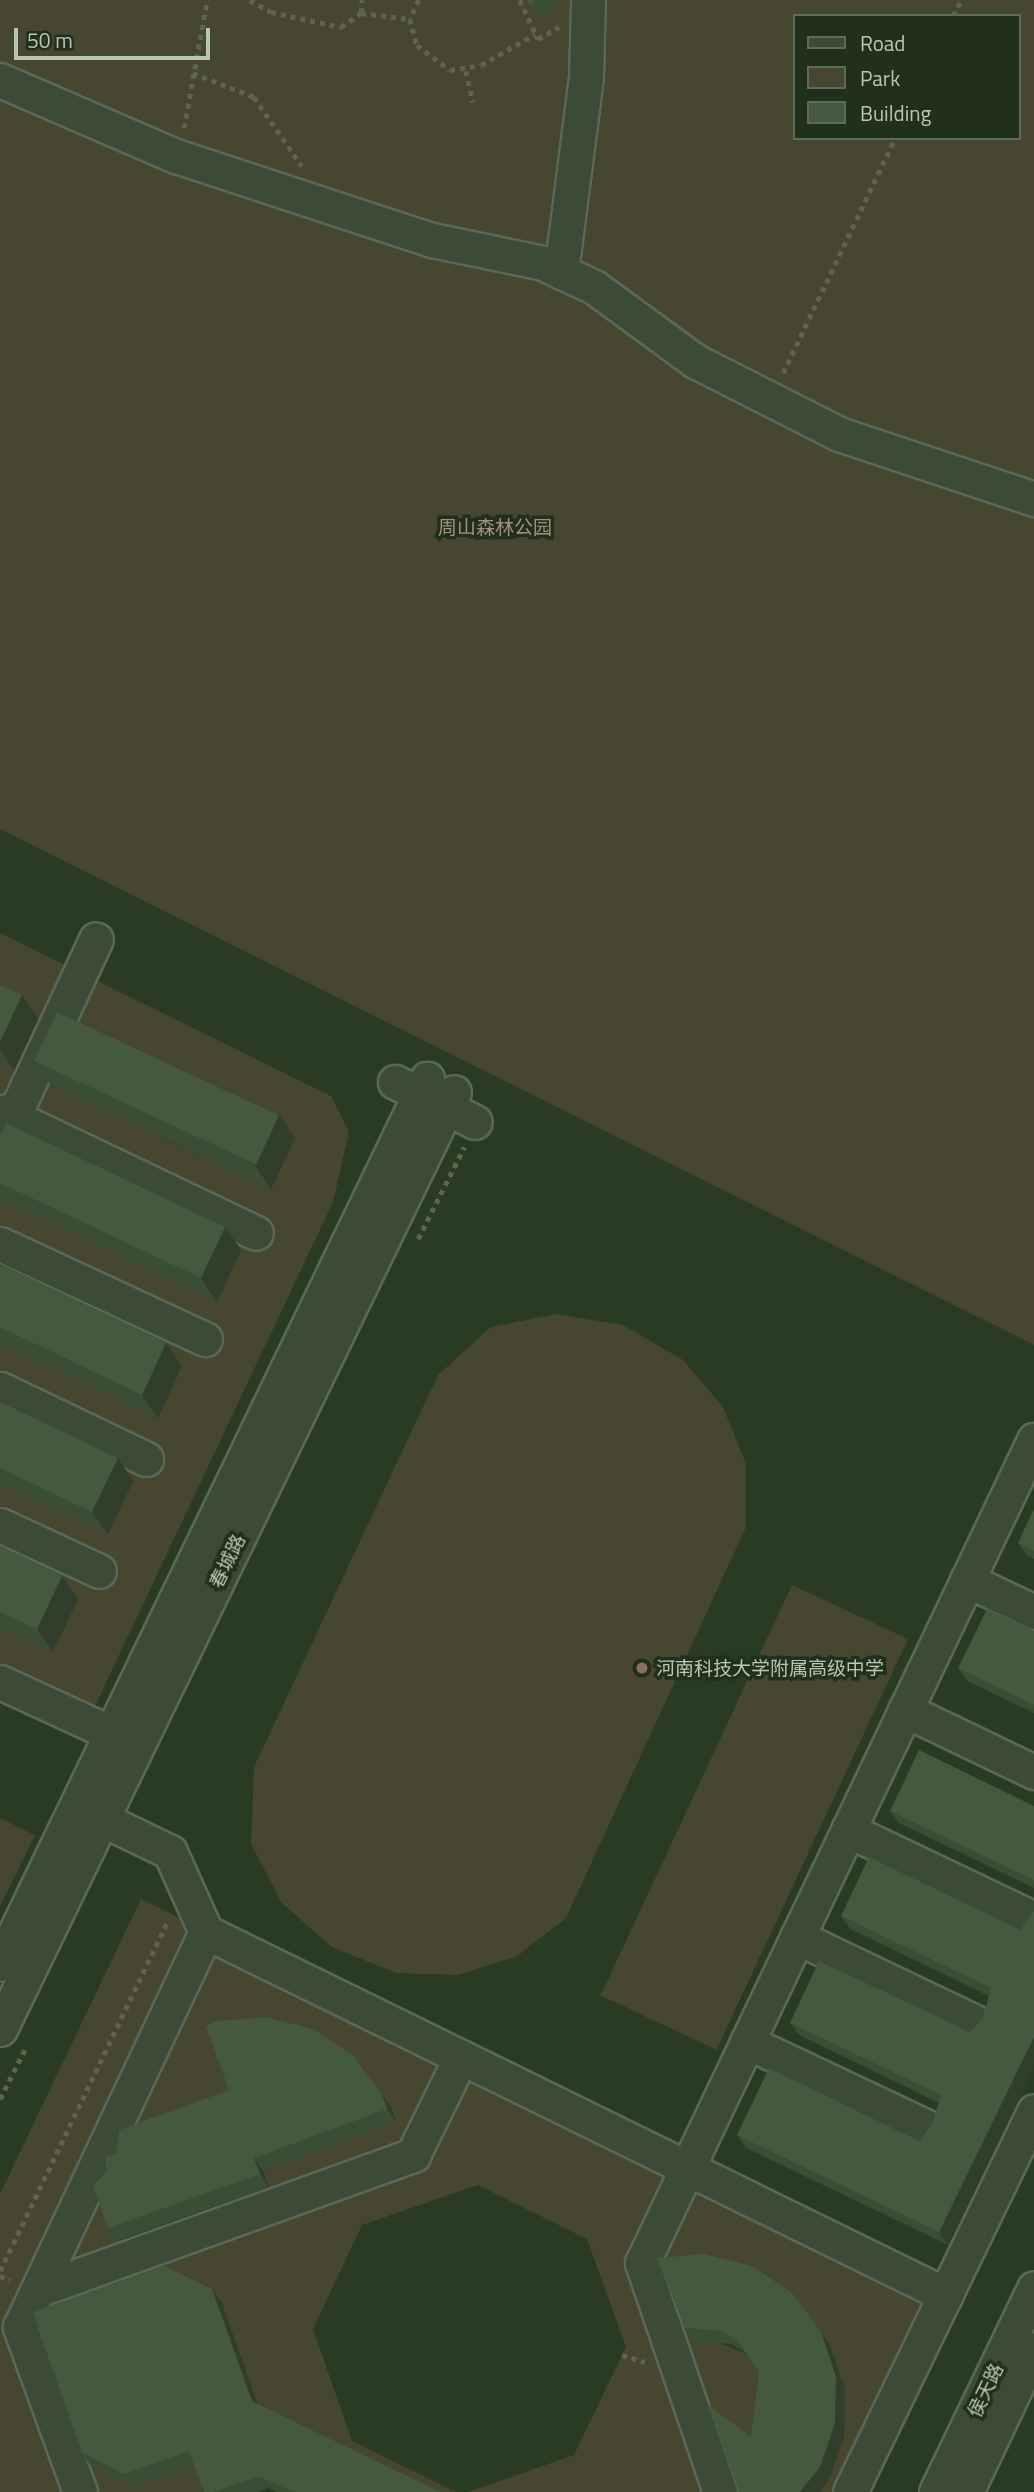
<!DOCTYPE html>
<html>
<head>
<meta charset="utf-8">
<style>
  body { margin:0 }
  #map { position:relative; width:1034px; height:2492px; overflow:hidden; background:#2a3b24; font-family:"Titillium Web","Noto Sans SC",sans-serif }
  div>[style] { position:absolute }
  .green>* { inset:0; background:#464631; transform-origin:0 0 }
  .path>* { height:4.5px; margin-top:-2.25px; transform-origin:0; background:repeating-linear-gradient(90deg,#5e644e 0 5px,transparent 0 10px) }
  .roads { filter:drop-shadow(2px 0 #5a6956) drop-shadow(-2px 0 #5a6956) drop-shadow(0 2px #5a6956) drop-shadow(0 -2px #5a6956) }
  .minor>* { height:33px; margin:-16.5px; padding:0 16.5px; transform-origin:16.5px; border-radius:16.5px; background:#3c4b37 }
  .wall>* { inset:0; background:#3a4d35 }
  .shaded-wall>* { inset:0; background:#303e2b }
  .building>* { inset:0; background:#44593e; transform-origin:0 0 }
  .dots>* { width:19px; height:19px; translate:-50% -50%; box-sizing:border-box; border:4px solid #21301d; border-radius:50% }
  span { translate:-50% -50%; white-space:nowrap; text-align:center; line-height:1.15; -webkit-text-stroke:7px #21301d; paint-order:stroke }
  .park-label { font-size:19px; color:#a79081 }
  .street-label { font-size:19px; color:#b7c7b3 }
  .poi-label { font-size:19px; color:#b7c7b3 }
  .left { translate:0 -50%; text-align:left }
  .legend { position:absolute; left:793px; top:14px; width:228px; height:126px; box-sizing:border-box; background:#21301d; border:2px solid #5d6c59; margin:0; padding:9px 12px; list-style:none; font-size:21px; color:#b7c7b3 }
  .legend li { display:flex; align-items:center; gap:14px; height:35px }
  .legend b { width:35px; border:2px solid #5d6c59 }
  .scale { position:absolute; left:14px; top:28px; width:196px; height:32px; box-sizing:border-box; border:4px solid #b7c7b3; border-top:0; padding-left:9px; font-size:21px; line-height:24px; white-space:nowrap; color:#b7c7b3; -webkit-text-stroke:5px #21301d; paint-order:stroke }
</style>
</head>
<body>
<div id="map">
  <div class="green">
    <div style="clip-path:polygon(evenodd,0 0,1034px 0,1034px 1345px,0 829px,0 0,794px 16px,1018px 16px,1018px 138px,794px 138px,794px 16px)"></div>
    <div style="clip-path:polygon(evenodd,0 933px,331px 1096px,349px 1132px,333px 1202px,87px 1723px,0 1682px,0 1627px,53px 1652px,0 1562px,0 1342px,158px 1418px,0 1280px,0 1198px,217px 1301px,241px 1250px,0 1193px,0 1063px,16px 1070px,40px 1020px,0 1000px,0 933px,52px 1085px,295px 1138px,271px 1189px,52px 1085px)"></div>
    <div style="clip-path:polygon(556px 1314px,623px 1325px,683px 1360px,723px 1407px,746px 1464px,746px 1527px,566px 1918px,516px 1957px,457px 1975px,396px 1973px,332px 1947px,281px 1902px,251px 1844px,254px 1767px,438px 1375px,491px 1327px)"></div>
    <div style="left:792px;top:1585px;width:128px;height:453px;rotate:25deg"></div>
    <div style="clip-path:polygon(0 1818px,35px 1835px,0 1906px)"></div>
    <div style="clip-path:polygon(evenodd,141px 1899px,946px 2295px,850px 2492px,819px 2492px,844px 2436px,845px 2389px,830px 2345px,712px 2340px,747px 2354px,768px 2385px,743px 2492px,468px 2492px,574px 2455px,626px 2347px,587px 2239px,478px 2185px,362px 2225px,313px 2329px,352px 2441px,456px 2492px,422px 2492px,261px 2414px,221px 2301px,38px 2327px,87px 2464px,134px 2486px,198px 2464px,208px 2492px,0 2492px,0 2194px,141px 1899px,238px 2103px,395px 2121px,263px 2171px,270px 2190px,118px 2241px,99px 2190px,238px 2103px)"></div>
  </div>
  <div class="path">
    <div style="left:250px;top:0;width:24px;rotate:30deg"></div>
    <div style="left:271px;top:12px;width:72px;rotate:12.1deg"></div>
    <div style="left:341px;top:27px;width:24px;rotate:-35deg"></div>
    <div style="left:361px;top:13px;width:13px;rotate:-86deg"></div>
    <div style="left:419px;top:0;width:21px;rotate:115deg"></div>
    <div style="left:410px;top:19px;width:27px;rotate:75deg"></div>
    <div style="left:417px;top:45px;width:41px;rotate:37.1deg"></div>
    <div style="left:450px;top:70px;width:31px;rotate:-9deg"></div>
    <div style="left:481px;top:65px;width:62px;rotate:-29.9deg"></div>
    <div style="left:520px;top:0;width:43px;rotate:65.2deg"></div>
    <div style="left:538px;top:39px;width:24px;rotate:-30deg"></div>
    <div style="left:361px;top:13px;width:49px;rotate:7deg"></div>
    <div style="left:953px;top:16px;width:18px;rotate:-63deg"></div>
    <div style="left:466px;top:71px;width:32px;rotate:77deg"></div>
    <div style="left:193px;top:73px;width:66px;rotate:21.5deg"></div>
    <div style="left:254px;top:97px;width:84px;rotate:55.2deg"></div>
    <div style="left:184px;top:128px;width:130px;rotate:-79.8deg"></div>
    <div style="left:783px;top:373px;width:260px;rotate:-64.5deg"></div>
    <div style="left:418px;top:1239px;width:103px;rotate:-63.4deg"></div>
    <div style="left:0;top:2099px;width:58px;rotate:-63.4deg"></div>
    <div style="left:0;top:2271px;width:390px;rotate:-64.4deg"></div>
    <div style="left:0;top:2276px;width:11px;rotate:22deg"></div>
    <div style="left:622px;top:2355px;width:24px;rotate:17deg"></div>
  </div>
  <div class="roads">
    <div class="minor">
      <div style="left:0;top:80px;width:192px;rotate:23.4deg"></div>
      <div style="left:176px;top:156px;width:269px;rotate:18.2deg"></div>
      <div style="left:432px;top:240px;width:113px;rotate:11.7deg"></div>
      <div style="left:543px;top:263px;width:56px;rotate:25.2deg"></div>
      <div style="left:594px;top:287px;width:125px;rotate:36.2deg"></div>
      <div style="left:695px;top:361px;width:161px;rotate:26.9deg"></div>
      <div style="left:839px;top:434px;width:206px;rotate:18.4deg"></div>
      <div style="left:561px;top:272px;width:197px;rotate:-82.7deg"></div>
      <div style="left:586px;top:77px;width:77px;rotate:-88.5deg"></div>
      <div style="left:395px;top:1082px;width:89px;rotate:26.6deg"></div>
      <div style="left:13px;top:1117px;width:196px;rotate:-65deg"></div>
      <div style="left:0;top:1118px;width:7px;rotate:-63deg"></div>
      <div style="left:3px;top:1112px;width:11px;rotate:27deg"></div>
      <div style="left:13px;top:1117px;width:269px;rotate:25.5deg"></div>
      <div style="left:0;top:1244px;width:226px;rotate:24.9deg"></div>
      <div style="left:0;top:1389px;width:162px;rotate:25.6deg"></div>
      <div style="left:0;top:1525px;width:109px;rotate:24.9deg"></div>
      <div style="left:967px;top:1580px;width:74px;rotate:25.5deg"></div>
      <div style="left:0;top:1682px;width:124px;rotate:24.7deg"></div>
      <div style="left:905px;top:1710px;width:143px;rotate:25.7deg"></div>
      <div style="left:81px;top:1809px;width:99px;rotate:25.8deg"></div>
      <div style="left:170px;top:1852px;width:88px;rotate:65.8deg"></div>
      <div style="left:848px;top:1830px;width:197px;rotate:25.5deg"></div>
      <div style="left:797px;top:1937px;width:197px;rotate:25.5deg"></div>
      <div style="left:0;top:1964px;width:983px;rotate:-64.24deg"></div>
      <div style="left:0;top:2029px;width:1041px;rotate:-64.15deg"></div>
      <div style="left:747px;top:2042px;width:197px;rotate:25.3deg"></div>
      <div style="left:38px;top:2290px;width:399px;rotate:-19.8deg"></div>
      <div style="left:413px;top:2155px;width:109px;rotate:-63.9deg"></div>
      <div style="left:80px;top:2492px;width:176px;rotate:-110deg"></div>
      <div style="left:20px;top:2327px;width:437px;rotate:-64.8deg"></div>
      <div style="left:206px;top:1932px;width:824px;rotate:26.13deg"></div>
      <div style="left:720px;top:2492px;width:242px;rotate:-108.8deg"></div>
      <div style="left:642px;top:2263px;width:912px;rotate:-64.53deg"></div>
      <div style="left:850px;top:2492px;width:423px;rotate:-64.2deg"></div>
      <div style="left:936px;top:2492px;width:226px;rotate:-64.3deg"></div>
      <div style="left:966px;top:2492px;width:158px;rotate:-64.6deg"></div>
    </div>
  </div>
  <div class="wall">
    <div style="clip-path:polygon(528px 0,559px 0,538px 18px,529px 6px)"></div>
    <div style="clip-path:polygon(0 985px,22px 995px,38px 1018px,14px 1070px,0 1063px)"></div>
    <div style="clip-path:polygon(34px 1061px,295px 1138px,271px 1189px,50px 1084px)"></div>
    <div style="clip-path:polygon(0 1137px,225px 1227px,241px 1250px,217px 1301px,0 1198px)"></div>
    <div style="clip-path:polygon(0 1264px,166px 1343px,182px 1366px,158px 1418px,0 1342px)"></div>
    <div style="clip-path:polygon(0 1402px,133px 1481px,108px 1534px,0 1483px)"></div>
    <div style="clip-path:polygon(1034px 1509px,1034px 1559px,1027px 1556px,1018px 1543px)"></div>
    <div style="clip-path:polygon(0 1546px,62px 1576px,78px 1599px,53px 1652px,0 1627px)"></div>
    <div style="clip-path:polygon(1034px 1631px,1034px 1713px,967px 1681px,958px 1668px)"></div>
    <div style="clip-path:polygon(1034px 1806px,1034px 1888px,899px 1823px,890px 1811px)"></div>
    <div style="clip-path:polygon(1034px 1911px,1034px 2069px,948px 2245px,746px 2148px,737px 2135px,919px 2141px,933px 2122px,939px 2103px,799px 2035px,790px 2023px,970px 2032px,983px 2018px,989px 1996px,850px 1929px,841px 1916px,1020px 1930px)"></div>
    <div style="clip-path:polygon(229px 2090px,382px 2094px,391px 2107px,396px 2122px,263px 2171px,269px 2187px,117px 2241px,108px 2228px,106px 2172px,116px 2154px)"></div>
    <div style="clip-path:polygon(221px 2301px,257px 2404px,440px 2492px,276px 2492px,268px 2488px,258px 2492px,204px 2492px,194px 2466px,134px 2487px,91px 2466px,82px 2453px)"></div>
    <div style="clip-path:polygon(685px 2328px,821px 2332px,830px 2345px,845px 2389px,844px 2436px,829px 2480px,751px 2437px,759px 2372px,746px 2353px,731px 2344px,694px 2341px)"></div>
  </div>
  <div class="shaded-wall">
    <div style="clip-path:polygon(22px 995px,38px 1018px,14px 1070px,0 1050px,0 1042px)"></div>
    <div style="clip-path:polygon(279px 1115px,295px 1138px,271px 1189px,255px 1166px)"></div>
    <div style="clip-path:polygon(225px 1227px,241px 1250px,217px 1301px,201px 1278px)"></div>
    <div style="clip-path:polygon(166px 1343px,182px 1366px,158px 1418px,142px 1395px)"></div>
    <div style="clip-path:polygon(118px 1458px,133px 1481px,108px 1534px,92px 1512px)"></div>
    <div style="clip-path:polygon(62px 1576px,78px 1599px,53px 1652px,37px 1629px)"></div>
    <div style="clip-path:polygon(1034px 2037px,1034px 2069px,948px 2245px,939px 2232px)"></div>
    <div style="clip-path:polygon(382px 2094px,391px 2107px,396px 2122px,387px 2109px)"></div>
    <div style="clip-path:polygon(254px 2158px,263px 2171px,269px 2187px,260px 2174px)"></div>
    <div style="clip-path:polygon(212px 2289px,221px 2301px,261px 2414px,252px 2401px)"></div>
    <div style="clip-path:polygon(821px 2332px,830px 2345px,845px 2389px,844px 2436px,829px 2480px,819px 2492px,800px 2492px)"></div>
  </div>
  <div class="building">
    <div style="clip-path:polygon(528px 0,536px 0,529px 6px)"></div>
    <div style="clip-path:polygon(0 985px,22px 995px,0 1042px)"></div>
    <div style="left:57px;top:1012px;width:245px;height:54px;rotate:25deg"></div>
    <div style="clip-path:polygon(6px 1123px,225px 1227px,201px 1278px,0 1183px,0 1137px)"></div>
    <div style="clip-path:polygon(0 1264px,166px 1343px,142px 1395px,0 1327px)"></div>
    <div style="clip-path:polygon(0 1402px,118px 1458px,92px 1512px,0 1468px)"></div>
    <div style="clip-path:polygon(1034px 1509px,1034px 1551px,1018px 1543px)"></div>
    <div style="clip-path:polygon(0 1546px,62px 1576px,37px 1629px,0 1612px)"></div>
    <div style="clip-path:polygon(987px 1609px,1034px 1631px,1034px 1705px,958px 1668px)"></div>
    <div style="clip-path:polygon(919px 1750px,1034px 1806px,1034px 1880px,890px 1811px)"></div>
    <div style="clip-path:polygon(869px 1857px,1020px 1930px,1034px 1911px,1034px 2037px,939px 2232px,737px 2135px,769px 2068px,919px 2141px,933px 2122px,941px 2095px,790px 2023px,819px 1961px,970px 2032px,983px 2018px,991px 1988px,841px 1916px)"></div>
    <div style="clip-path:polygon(266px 2017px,313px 2029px,353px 2055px,382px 2094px,387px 2109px,254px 2158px,260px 2174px,108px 2228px,93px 2186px,106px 2172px,106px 2157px,116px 2154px,119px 2130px,229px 2090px,206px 2026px,217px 2021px)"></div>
    <div style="clip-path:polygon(705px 2254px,752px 2266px,792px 2293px,821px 2332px,836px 2377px,835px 2423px,820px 2467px,800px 2492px,739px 2492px,708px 2405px,751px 2437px,759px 2372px,738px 2341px,722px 2331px,685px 2328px,657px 2258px)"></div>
    <div style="clip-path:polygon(165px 2266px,212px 2289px,252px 2401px,440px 2492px,293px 2492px,259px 2476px,214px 2492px,204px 2492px,189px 2451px,125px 2474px,82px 2453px,33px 2312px)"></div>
  </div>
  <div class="dots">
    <div style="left:642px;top:1668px;background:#8d6e63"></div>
  </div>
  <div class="park-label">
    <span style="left:495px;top:527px">周山森林公园</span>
  </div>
  <div class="street-label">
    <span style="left:227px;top:1561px;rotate:-64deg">春城路</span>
    <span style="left:985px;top:2390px;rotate:-64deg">侯天路</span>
  </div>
  <div class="poi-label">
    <span class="left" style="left:656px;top:1668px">河南科技大学附属高级中学</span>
  </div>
  <ul class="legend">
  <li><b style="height:9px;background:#3c4b37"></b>Road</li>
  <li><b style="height:19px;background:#464631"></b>Park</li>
  <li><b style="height:19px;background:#44593e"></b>Building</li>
  </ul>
  <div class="scale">50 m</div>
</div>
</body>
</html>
